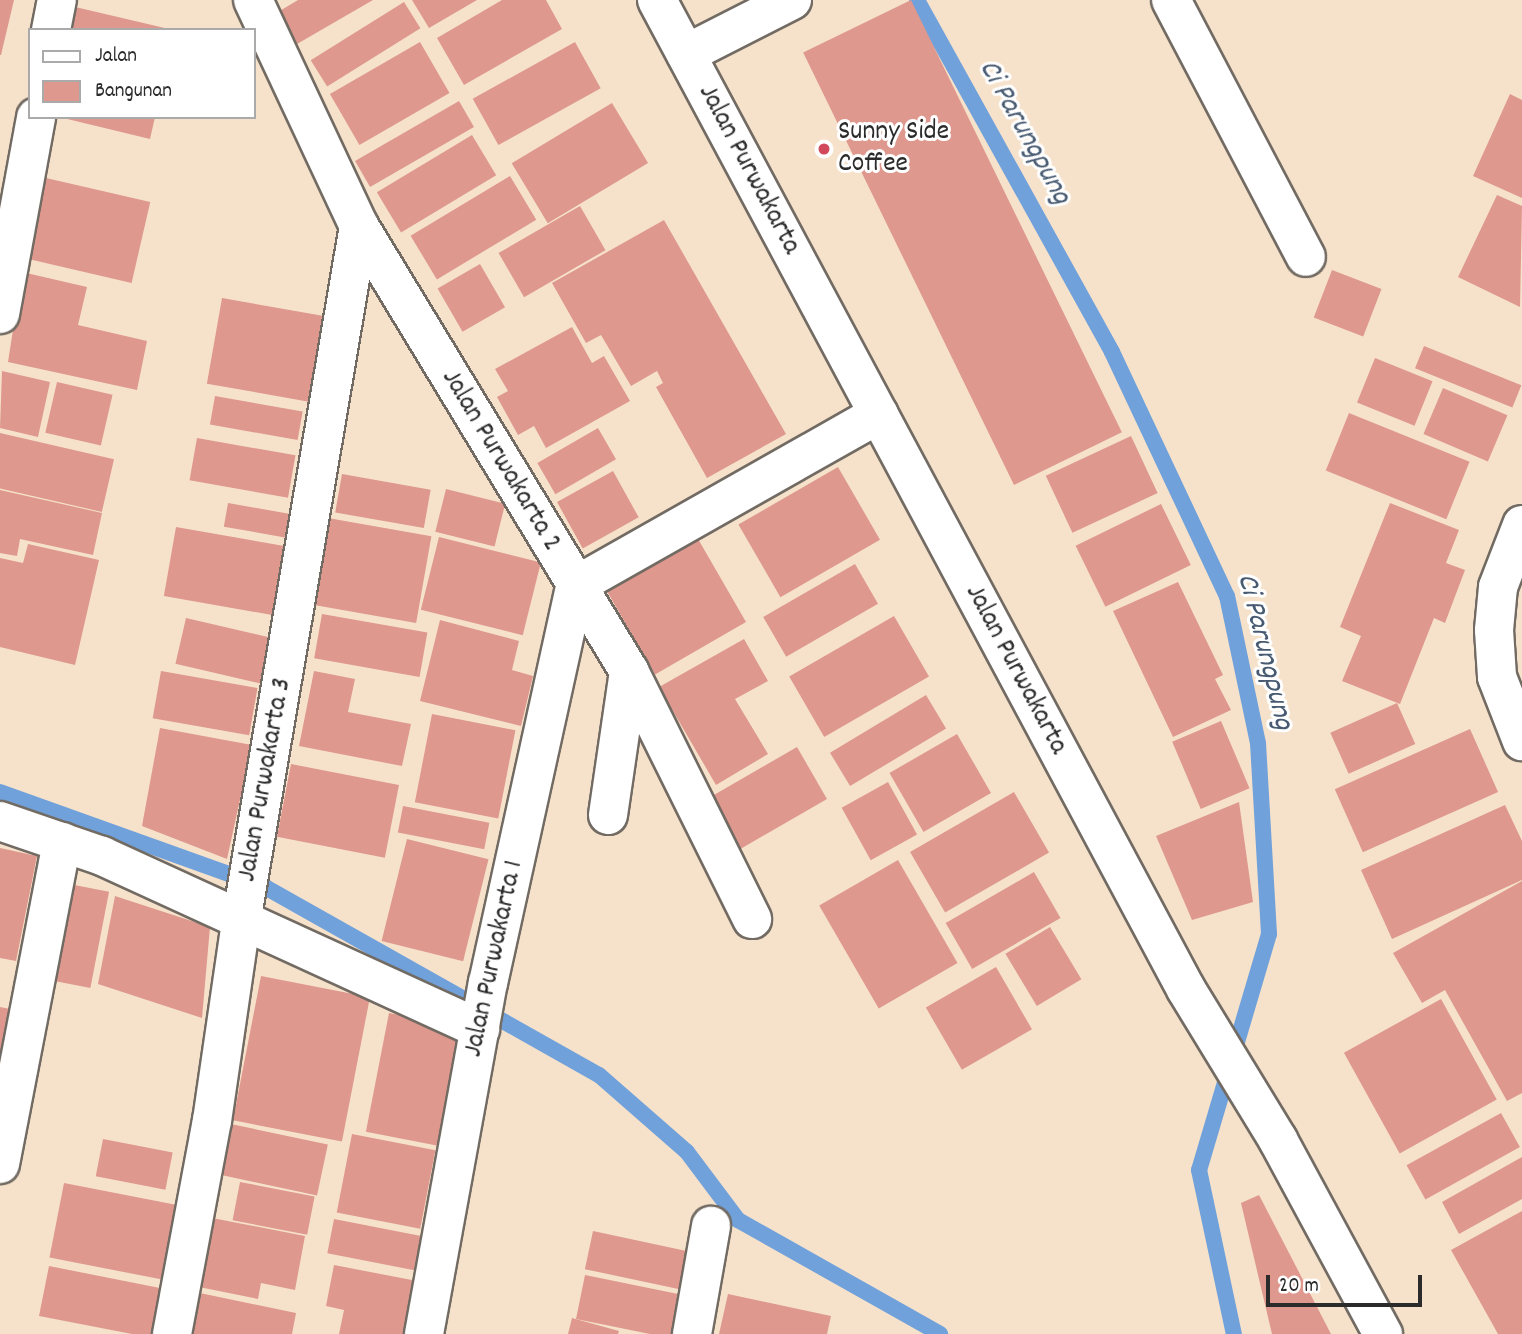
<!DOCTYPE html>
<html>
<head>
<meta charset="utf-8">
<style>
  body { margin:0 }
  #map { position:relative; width:1522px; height:1334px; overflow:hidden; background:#f6e2cb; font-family:Dekko,sans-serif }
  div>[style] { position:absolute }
  .stream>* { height:16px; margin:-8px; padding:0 8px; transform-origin:8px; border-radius:8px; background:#70a1db }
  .building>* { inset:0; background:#de988e; transform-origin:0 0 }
  .roads { filter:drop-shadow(2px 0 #726b63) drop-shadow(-2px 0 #726b63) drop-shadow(0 2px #726b63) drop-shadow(0 -2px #726b63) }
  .minor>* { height:38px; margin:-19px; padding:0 19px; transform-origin:19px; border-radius:19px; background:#fff }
  .dots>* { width:19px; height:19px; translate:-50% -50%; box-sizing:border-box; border:4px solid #fff; border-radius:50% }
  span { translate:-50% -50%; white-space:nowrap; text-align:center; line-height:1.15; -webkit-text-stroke:6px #fff; paint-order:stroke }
  .poi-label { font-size:28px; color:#2b2b2b }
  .left { translate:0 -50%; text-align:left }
  .street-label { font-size:28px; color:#2b2b2b }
  .water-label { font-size:30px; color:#475a71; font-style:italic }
  .legend { position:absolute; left:28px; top:28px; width:228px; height:91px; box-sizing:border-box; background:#fff; border:2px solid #aaa; margin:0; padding:9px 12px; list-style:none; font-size:21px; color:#2b2b2b }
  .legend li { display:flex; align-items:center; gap:14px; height:35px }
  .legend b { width:35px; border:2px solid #aaa }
  .scale { position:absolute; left:1266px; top:1275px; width:156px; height:32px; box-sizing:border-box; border:4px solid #2b2b2b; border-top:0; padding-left:9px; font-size:21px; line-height:24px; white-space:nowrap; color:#2b2b2b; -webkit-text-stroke:5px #fff; paint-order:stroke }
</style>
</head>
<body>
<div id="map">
  <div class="stream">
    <div style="left:917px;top:0;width:402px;rotate:61deg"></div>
    <div style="left:1112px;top:352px;width:270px;rotate:64.8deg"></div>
    <div style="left:1227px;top:596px;width:150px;rotate:78.1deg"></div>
    <div style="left:1258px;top:743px;width:191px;rotate:86.7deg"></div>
    <div style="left:1269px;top:934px;width:246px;rotate:106.5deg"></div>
    <div style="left:1199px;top:1170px;width:168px;rotate:78deg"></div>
    <div style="left:0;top:792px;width:282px;rotate:19.7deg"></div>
    <div style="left:265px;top:887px;width:383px;rotate:29.4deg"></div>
    <div style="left:599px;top:1075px;width:117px;rotate:41.2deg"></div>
    <div style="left:687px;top:1152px;width:85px;rotate:53.1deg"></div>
    <div style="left:738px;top:1220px;width:232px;rotate:29.4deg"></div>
  </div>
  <div class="building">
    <div style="clip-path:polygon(0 0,14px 0,1px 55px,0 55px)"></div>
    <div style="clip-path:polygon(298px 0,373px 0,297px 44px,278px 12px)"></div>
    <div style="clip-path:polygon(412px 0,477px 0,429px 28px)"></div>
    <div style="clip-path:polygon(502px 0,546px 0,562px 29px,464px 85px,437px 38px)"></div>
    <div style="left:911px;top:0;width:481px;height:120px;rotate:64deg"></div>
    <div style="left:404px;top:2px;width:31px;height:110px;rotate:58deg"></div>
    <div style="clip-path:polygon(71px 6px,169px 29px,169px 30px,65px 30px)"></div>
    <div style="left:420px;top:42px;width:59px;height:104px;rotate:60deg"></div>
    <div style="left:575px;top:42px;width:53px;height:117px;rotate:61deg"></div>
    <div style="clip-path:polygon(1510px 94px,1522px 100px,1522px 198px,1473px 176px)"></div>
    <div style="left:459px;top:101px;width:30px;height:120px;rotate:60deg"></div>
    <div style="left:612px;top:103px;width:70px;height:117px;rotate:59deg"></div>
    <div style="clip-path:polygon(59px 117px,155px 117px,150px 139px)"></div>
    <div style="left:472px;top:135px;width:47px;height:111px;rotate:59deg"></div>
    <div style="left:510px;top:176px;width:51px;height:116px;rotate:59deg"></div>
    <div style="left:46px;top:178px;width:107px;height:83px;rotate:13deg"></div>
    <div style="clip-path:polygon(1497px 195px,1522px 206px,1520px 307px,1458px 277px)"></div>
    <div style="left:580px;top:206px;width:51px;height:94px;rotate:60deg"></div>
    <div style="clip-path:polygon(664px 220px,786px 434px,707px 478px,656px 387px,663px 383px,657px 371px,631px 386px,601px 335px,586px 343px,552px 283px)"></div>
    <div style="left:480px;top:264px;width:50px;height:49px;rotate:60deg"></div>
    <div style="left:1332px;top:270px;width:53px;height:51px;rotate:21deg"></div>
    <div style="clip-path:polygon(22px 272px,87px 287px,78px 325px,147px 341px,137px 390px,8px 362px)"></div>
    <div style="left:222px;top:298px;width:112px;height:87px;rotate:10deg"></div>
    <div style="clip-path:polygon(572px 327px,592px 363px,604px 356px,630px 401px,546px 448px,534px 426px,518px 435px,497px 397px,508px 391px,495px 369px)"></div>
    <div style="left:1424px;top:346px;width:105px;height:24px;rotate:22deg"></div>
    <div style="left:1375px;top:358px;width:62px;height:48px;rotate:22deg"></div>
    <div style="clip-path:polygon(2px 371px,50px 382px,38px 437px,0 428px)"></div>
    <div style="left:57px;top:382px;width:57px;height:52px;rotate:13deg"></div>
    <div style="left:1443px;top:388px;width:70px;height:50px;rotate:23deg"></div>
    <div style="left:215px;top:396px;width:89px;height:29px;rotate:10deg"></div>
    <div style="left:1349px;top:413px;width:130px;height:62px;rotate:22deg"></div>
    <div style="left:598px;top:428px;width:36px;height:70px;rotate:60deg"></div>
    <div style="left:0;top:433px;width:117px;height:54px;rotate:13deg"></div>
    <div style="left:1131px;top:436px;width:63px;height:94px;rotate:65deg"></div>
    <div style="left:197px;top:438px;width:100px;height:43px;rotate:10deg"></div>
    <div style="left:838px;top:467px;width:84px;height:115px;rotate:60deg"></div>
    <div style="left:613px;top:471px;width:53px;height:64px;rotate:61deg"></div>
    <div style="left:342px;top:474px;width:90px;height:39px;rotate:10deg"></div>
    <div style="left:446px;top:489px;width:61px;height:44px;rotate:14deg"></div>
    <div style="clip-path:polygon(0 490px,102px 513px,93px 555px,20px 539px,17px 556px,0 553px)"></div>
    <div style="left:228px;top:503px;width:62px;height:24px;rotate:10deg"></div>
    <div style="clip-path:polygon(1390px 503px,1459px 530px,1446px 563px,1465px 570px,1445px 623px,1434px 618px,1400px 704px,1342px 681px,1361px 636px,1340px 627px)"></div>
    <div style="left:1161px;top:504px;width:68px;height:95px;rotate:64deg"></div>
    <div style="left:328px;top:518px;width:105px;height:88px;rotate:10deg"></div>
    <div style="left:176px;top:527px;width:123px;height:70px;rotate:10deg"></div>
    <div style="left:694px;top:532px;width:104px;height:105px;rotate:60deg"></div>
    <div style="left:439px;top:537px;width:105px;height:75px;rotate:14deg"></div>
    <div style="clip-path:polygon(28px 544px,99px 560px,75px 665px,0 647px,0 558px,23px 563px)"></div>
    <div style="left:855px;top:564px;width:46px;height:106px;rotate:60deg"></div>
    <div style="clip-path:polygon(1178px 582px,1223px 675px,1215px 679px,1231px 710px,1173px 737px,1113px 611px)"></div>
    <div style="left:322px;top:614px;width:107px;height:45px;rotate:10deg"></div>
    <div style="left:894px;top:616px;width:70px;height:121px;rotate:60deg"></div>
    <div style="left:186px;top:618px;width:94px;height:47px;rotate:13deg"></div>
    <div style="clip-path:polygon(440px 620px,519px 641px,512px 670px,533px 676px,521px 726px,420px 701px)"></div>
    <div style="clip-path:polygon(744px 639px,768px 681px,735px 699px,768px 754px,716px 785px,659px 687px)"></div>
    <div style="left:161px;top:671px;width:98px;height:48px;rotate:10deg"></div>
    <div style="clip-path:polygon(314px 671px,355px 679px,348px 712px,411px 724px,402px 766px,299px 746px)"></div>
    <div style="left:926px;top:695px;width:39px;height:112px;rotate:59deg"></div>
    <div style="left:1397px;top:703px;width:45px;height:73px;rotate:66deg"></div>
    <div style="left:432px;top:714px;width:85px;height:90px;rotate:11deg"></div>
    <div style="left:1221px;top:721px;width:73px;height:53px;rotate:67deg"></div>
    <div style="clip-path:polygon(160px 728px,252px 745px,227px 859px,142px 826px)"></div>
    <div style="left:1470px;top:729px;width:69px;height:148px;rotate:66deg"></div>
    <div style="left:957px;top:734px;width:68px;height:78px;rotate:60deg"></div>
    <div style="left:797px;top:747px;width:60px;height:102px;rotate:60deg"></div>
    <div style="left:291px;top:764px;width:110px;height:74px;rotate:11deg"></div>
    <div style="left:888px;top:782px;width:60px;height:53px;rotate:61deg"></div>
    <div style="left:1014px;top:792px;width:70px;height:120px;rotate:60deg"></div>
    <div style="clip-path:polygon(1239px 802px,1253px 902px,1192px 920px,1156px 836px)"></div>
    <div style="clip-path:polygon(1505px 805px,1522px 841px,1522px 880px,1392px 939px,1361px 870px)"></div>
    <div style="left:403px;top:806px;width:88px;height:27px;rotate:11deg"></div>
    <div style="left:407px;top:839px;width:84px;height:105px;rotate:14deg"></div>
    <div style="clip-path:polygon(0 848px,37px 856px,16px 961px,0 958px)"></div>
    <div style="left:898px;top:860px;width:119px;height:91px;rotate:60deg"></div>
    <div style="left:1034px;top:872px;width:53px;height:102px;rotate:60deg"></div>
    <div style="clip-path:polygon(1522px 881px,1522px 1093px,1507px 1101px,1445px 990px,1422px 1003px,1393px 953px)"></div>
    <div style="left:59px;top:882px;width:51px;height:98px;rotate:11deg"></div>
    <div style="clip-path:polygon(115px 896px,210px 927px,202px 1018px,98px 984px)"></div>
    <div style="left:1050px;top:927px;width:61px;height:52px;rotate:59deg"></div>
    <div style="left:996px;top:967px;width:72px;height:81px;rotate:60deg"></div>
    <div style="left:261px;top:976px;width:111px;height:147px;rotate:11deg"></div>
    <div style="left:1441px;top:999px;width:115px;height:111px;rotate:61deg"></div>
    <div style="clip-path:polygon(0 1007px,10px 1009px,1px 1052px,0 1052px)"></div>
    <div style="left:389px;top:1013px;width:76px;height:121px;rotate:11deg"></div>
    <div style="left:1501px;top:1113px;width:39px;height:108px;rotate:61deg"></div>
    <div style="left:231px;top:1124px;width:99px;height:52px;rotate:12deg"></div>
    <div style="left:352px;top:1134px;width:85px;height:80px;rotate:11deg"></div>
    <div style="left:103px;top:1139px;width:71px;height:38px;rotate:11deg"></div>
    <div style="clip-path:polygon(1522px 1157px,1522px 1199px,1459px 1234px,1442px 1202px)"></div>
    <div style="left:240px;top:1182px;width:76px;height:39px;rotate:11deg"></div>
    <div style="left:64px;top:1183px;width:119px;height:76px;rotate:11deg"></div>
    <div style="clip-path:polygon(1259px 1195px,1331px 1334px,1272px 1334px,1241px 1203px)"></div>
    <div style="clip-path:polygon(1522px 1211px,1522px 1334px,1498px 1334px,1451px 1250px)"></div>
    <div style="clip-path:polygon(207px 1217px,305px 1236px,295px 1290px,261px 1283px,258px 1299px,194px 1286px)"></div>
    <div style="left:334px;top:1219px;width:107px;height:35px;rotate:11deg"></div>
    <div style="left:593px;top:1231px;width:98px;height:39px;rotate:12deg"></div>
    <div style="clip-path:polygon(334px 1265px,417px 1281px,406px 1334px,339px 1334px,344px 1310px,326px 1306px)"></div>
    <div style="clip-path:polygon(49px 1266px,170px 1290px,161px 1334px,132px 1334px,39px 1316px)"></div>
    <div style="clip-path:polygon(585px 1275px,683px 1295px,675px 1334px,650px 1334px,576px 1319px)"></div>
    <div style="clip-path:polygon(195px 1292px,296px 1313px,292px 1334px,191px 1334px)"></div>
    <div style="clip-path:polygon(728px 1294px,831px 1316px,827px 1334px,719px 1334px)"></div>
    <div style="clip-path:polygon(572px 1318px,619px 1331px,618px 1334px,568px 1334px)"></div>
  </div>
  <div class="roads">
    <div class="minor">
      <div style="left:253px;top:0;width:250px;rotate:64.9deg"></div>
      <div style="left:359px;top:226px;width:521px;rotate:58.75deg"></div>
      <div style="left:629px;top:671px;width:277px;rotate:63.6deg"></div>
      <div style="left:657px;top:0;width:1122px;rotate:61.86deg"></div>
      <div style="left:1186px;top:989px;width:177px;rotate:58.6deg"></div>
      <div style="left:1278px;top:1140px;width:221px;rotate:61.6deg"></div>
      <div style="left:1171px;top:0;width:290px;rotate:62.3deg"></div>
      <div style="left:51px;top:30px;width:31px;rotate:-79deg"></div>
      <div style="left:686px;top:54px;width:119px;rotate:-27deg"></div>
      <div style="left:0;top:314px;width:200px;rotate:-79.6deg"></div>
      <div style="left:1522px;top:525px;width:66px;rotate:111.2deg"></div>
      <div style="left:1498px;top:587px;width:43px;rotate:95.3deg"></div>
      <div style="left:1494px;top:630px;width:47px;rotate:86.3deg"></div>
      <div style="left:1497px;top:677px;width:69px;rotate:68.7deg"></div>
      <div style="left:575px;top:586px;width:349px;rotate:-29.5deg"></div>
      <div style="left:608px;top:815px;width:146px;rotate:-81.7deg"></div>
      <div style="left:0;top:821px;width:108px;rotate:18.9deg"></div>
      <div style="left:102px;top:856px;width:416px;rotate:24.6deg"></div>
      <div style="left:0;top:1164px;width:328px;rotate:-79.1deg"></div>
      <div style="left:172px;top:1334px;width:217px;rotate:-79.4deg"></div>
      <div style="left:212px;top:1121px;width:207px;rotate:-81.7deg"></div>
      <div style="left:242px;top:916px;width:700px;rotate:-80.38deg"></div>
      <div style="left:424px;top:1334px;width:357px;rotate:-79.7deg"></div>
      <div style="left:488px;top:983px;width:406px;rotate:-77.6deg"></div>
      <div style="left:692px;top:1334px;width:110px;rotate:-80deg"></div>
    </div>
  </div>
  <div class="dots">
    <div style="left:824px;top:149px;background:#d1495b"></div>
  </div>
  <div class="poi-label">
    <span class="left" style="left:838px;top:149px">Sunny Side<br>Coffee</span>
  </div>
  <div class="street-label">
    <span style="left:748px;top:170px;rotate:62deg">Jalan Purwakarta</span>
    <span style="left:500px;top:461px;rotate:59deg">Jalan Purwakarta 2</span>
    <span style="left:1015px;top:670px;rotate:62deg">Jalan Purwakarta</span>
    <span style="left:266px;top:780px;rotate:-80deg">Jalan Purwakarta 3</span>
    <span style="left:495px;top:959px;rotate:-78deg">Jalan Purwakarta 1</span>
  </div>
  <div class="water-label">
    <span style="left:1023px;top:133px;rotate:61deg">Ci Parungpung</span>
    <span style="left:1263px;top:652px;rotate:76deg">Ci Parungpung</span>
  </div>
  <ul class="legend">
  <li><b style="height:9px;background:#fff"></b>Jalan</li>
  <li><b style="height:19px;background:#de988e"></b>Bangunan</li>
  </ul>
  <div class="scale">20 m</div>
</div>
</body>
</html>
